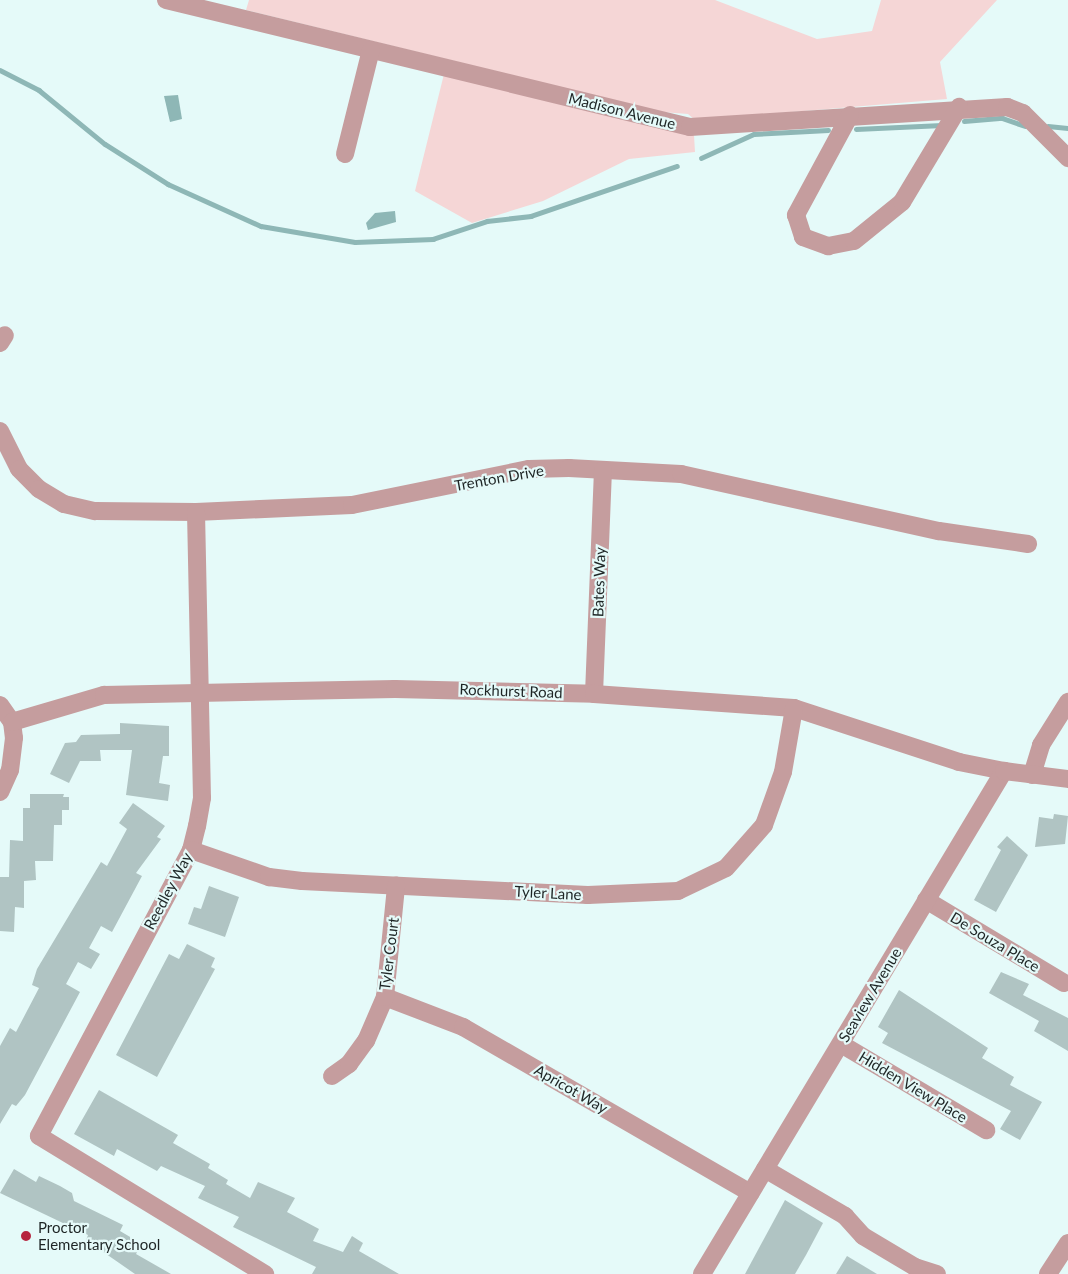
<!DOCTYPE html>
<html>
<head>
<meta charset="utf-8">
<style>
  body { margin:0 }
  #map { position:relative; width:1068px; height:1274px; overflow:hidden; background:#e5faf9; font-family:Lato,sans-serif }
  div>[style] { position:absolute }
  .green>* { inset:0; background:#f5d6d6 }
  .water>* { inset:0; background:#8eb7b6 }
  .stream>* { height:4.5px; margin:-2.25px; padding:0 2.25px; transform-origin:2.25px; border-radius:2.25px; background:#8eb7b6 }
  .building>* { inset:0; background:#b0c4c3 }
  .minor>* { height:18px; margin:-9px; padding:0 9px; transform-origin:9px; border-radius:9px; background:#c59d9e }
  .dots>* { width:16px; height:16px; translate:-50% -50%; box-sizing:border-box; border:3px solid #e5faf9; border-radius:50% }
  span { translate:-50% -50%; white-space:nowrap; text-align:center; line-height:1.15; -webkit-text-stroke:4.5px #e5faf9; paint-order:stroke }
  .street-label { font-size:15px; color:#1e2525 }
  .poi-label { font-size:15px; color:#1e2525 }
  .left { translate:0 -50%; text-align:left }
</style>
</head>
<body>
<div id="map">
  <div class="green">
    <div style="clip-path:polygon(249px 0,715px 0,817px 39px,872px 31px,881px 0,997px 0,940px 62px,947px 99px,695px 120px,688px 114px,662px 112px,246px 10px)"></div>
    <div style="clip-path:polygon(444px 74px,694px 135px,695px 152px,629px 159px,543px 201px,472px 223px,415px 191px)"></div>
  </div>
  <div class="water">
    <div style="clip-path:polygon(178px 95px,182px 119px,170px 122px,164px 96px)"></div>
    <div style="clip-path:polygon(375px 213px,395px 211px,396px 222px,368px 230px,366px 223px)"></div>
  </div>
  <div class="stream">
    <div style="left:0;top:70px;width:44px;rotate:27.1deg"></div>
    <div style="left:39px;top:90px;width:85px;rotate:39.3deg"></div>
    <div style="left:105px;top:144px;width:75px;rotate:32.4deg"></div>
    <div style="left:168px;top:184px;width:102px;rotate:24.3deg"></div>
    <div style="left:261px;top:226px;width:95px;rotate:9.7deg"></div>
    <div style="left:355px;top:242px;width:78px;rotate:-2.2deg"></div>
    <div style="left:433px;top:239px;width:57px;rotate:-18.4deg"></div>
    <div style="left:487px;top:221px;width:44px;rotate:-6.5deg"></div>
    <div style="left:531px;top:216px;width:154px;rotate:-18.9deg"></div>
    <div style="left:964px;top:121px;width:38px;rotate:-5deg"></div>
    <div style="left:1002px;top:118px;width:24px;rotate:19deg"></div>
    <div style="left:1048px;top:126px;width:20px;rotate:6deg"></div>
    <div style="left:856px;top:129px;width:86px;rotate:-2.7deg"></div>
    <div style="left:701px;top:158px;width:58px;rotate:-24.4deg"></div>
    <div style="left:754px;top:134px;width:74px;rotate:-3.1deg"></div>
  </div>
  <div class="building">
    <div style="clip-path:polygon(120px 723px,169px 726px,169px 756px,163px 756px,159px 783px,170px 785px,168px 801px,126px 795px,132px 750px,100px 750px,101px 761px,80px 761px,69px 783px,50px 774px,65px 743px,76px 742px,81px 735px,120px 734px)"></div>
    <div style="clip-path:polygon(30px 794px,64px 794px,63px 797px,69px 797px,69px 810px,62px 810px,62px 825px,54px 825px,53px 861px,35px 861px,36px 880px,24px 881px,24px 908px,15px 907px,14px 932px,0 931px,0 877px,9px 877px,10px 840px,23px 841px,23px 808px,30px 808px)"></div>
    <div style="clip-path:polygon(133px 803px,165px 826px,157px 837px,161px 839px,136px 873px,142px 876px,112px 932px,101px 926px,89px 948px,100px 954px,91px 969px,78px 962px,66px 984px,80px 992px,25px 1095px,16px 1106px,12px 1104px,0 1124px,0 1046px,10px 1028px,16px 1032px,39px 988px,32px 985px,37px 969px,101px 862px,107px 866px,127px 829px,119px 823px)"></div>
    <div style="clip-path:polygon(1054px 814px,1068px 816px,1065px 844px,1035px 847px,1039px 817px,1053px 819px)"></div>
    <div style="clip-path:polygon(1007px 836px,1028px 855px,996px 912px,974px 900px,1001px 850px,997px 847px)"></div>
    <div style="clip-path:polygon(209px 886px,239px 897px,225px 937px,188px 924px,194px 907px,201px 909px)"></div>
    <div style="clip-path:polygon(187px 944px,215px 958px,211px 967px,215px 969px,157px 1077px,116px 1055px,169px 954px,179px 959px)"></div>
    <div style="clip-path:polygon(1001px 972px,1029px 984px,1023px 995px,1068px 1018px,1068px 1051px,1034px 1031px,1039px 1021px,989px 993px)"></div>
    <div style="clip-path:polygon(899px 990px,988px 1048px,982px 1058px,1014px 1077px,1010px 1085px,1042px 1102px,1020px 1140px,1000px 1129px,1011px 1111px,882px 1043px,888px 1033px,878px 1027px)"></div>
    <div style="clip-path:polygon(99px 1090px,178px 1135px,173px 1143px,210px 1164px,208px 1168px,228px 1180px,226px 1184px,250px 1198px,258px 1182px,295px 1198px,287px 1212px,319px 1229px,313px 1241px,343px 1252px,352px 1236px,363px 1243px,359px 1251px,399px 1274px,312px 1274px,316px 1267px,233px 1227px,239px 1217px,198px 1198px,205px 1186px,161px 1166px,157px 1171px,117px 1149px,114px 1156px,74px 1134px)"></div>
    <div style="clip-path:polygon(14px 1169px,36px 1182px,39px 1176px,60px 1186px,72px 1193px,74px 1201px,123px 1225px,120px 1231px,142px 1244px,136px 1254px,171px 1274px,135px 1274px,86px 1240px,88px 1235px,0 1193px)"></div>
    <div style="clip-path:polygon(785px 1200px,823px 1223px,806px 1255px,795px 1274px,745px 1274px)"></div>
    <div style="clip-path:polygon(847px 1256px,877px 1274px,836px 1274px)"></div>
  </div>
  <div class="minor">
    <div style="left:166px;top:0;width:539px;rotate:13.62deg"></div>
    <div style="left:690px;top:127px;width:318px;rotate:-3.6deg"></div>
    <div style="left:1007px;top:107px;width:17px;rotate:21deg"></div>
    <div style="left:1023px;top:113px;width:64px;rotate:45deg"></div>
    <div style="left:850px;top:115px;width:114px;rotate:118.4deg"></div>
    <div style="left:796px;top:215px;width:23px;rotate:72deg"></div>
    <div style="left:803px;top:237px;width:27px;rotate:20deg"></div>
    <div style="left:828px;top:246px;width:26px;rotate:-11deg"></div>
    <div style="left:854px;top:241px;width:62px;rotate:-39.1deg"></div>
    <div style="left:902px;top:202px;width:111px;rotate:-59deg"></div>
    <div style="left:345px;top:154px;width:107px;rotate:-76deg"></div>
    <div style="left:0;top:343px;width:9px;rotate:-58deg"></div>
    <div style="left:0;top:431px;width:42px;rotate:63.4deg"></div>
    <div style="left:19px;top:469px;width:28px;rotate:45deg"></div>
    <div style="left:39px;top:489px;width:29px;rotate:31deg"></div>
    <div style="left:64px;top:504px;width:32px;rotate:13deg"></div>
    <div style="left:95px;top:511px;width:101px;rotate:0.6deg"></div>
    <div style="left:196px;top:512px;width:156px;rotate:-2.6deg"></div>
    <div style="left:352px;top:505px;width:181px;rotate:-11.5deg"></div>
    <div style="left:529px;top:469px;width:40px;rotate:-1.4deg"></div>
    <div style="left:569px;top:468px;width:112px;rotate:3.1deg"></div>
    <div style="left:681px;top:474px;width:264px;rotate:12.5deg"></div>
    <div style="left:939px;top:531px;width:90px;rotate:8.3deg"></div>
    <div style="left:196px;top:512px;width:286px;rotate:88.8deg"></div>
    <div style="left:202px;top:798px;width:28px;rotate:100deg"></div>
    <div style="left:197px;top:826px;width:25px;rotate:104deg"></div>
    <div style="left:191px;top:850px;width:324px;rotate:118deg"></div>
    <div style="left:39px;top:1136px;width:265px;rotate:31.4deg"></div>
    <div style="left:594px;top:694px;width:224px;rotate:-87.7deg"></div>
    <div style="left:0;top:705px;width:21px;rotate:55deg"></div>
    <div style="left:12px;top:722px;width:16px;rotate:83deg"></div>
    <div style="left:14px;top:738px;width:32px;rotate:97deg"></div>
    <div style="left:10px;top:770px;width:24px;rotate:114deg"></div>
    <div style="left:12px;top:722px;width:96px;rotate:-16.4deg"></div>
    <div style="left:104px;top:695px;width:291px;rotate:-1.2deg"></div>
    <div style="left:395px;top:689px;width:199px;rotate:1.4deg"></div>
    <div style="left:594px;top:694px;width:200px;rotate:4deg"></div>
    <div style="left:794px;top:708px;width:174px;rotate:18.1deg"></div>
    <div style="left:959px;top:762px;width:46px;rotate:11.3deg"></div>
    <div style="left:1032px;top:775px;width:31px;rotate:-73deg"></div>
    <div style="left:1041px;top:745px;width:51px;rotate:-57.9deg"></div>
    <div style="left:191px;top:850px;width:83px;rotate:19.1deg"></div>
    <div style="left:269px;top:877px;width:33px;rotate:7deg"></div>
    <div style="left:302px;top:881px;width:286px;rotate:2.8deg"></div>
    <div style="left:588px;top:895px;width:90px;rotate:-2.5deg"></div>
    <div style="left:678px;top:891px;width:53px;rotate:-25.6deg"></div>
    <div style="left:726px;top:868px;width:57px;rotate:-48.5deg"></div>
    <div style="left:764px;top:825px;width:56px;rotate:-70.3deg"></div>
    <div style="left:783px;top:772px;width:65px;rotate:-80.2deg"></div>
    <div style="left:926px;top:900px;width:161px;rotate:31deg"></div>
    <div style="left:385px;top:997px;width:84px;rotate:21deg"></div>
    <div style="left:463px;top:1027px;width:332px;rotate:30deg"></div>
    <div style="left:841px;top:1044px;width:169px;rotate:30.7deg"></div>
    <div style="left:332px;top:1076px;width:21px;rotate:-35deg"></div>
    <div style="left:349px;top:1064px;width:29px;rotate:-54deg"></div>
    <div style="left:366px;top:1041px;width:48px;rotate:-66.6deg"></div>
    <div style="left:385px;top:997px;width:112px;rotate:-84.3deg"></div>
    <div style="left:765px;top:1169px;width:93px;rotate:30.4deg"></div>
    <div style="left:845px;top:1216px;width:27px;rotate:48deg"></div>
    <div style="left:863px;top:1236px;width:61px;rotate:30.8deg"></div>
    <div style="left:915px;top:1267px;width:23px;rotate:18deg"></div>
    <div style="left:702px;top:1274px;width:587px;rotate:-59.02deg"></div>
    <div style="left:1004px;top:771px;width:64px;rotate:7.1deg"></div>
    <div style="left:1048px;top:1274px;width:37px;rotate:-57deg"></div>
  </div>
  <div class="dots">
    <div style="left:26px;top:1236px;background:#b6243e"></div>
  </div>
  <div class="street-label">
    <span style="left:622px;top:111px;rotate:14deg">Madison Avenue</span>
    <span style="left:499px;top:478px;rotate:-10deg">Trenton Drive</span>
    <span style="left:599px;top:582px;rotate:-88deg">Bates Way</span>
    <span style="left:511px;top:691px;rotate:2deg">Rockhurst Road</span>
    <span style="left:168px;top:891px;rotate:-62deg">Reedley Way</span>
    <span style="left:548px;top:893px;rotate:3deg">Tyler Lane</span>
    <span style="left:995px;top:942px;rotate:31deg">De Souza Place</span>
    <span style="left:389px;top:954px;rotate:-83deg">Tyler Court</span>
    <span style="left:870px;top:995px;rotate:-59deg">Seaview Avenue</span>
    <span style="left:913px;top:1087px;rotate:31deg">Hidden View Place</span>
    <span style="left:571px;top:1089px;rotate:30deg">Apricot Way</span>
  </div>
  <div class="poi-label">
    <span class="left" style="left:38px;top:1236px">Proctor<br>Elementary School</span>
  </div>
</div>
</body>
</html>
